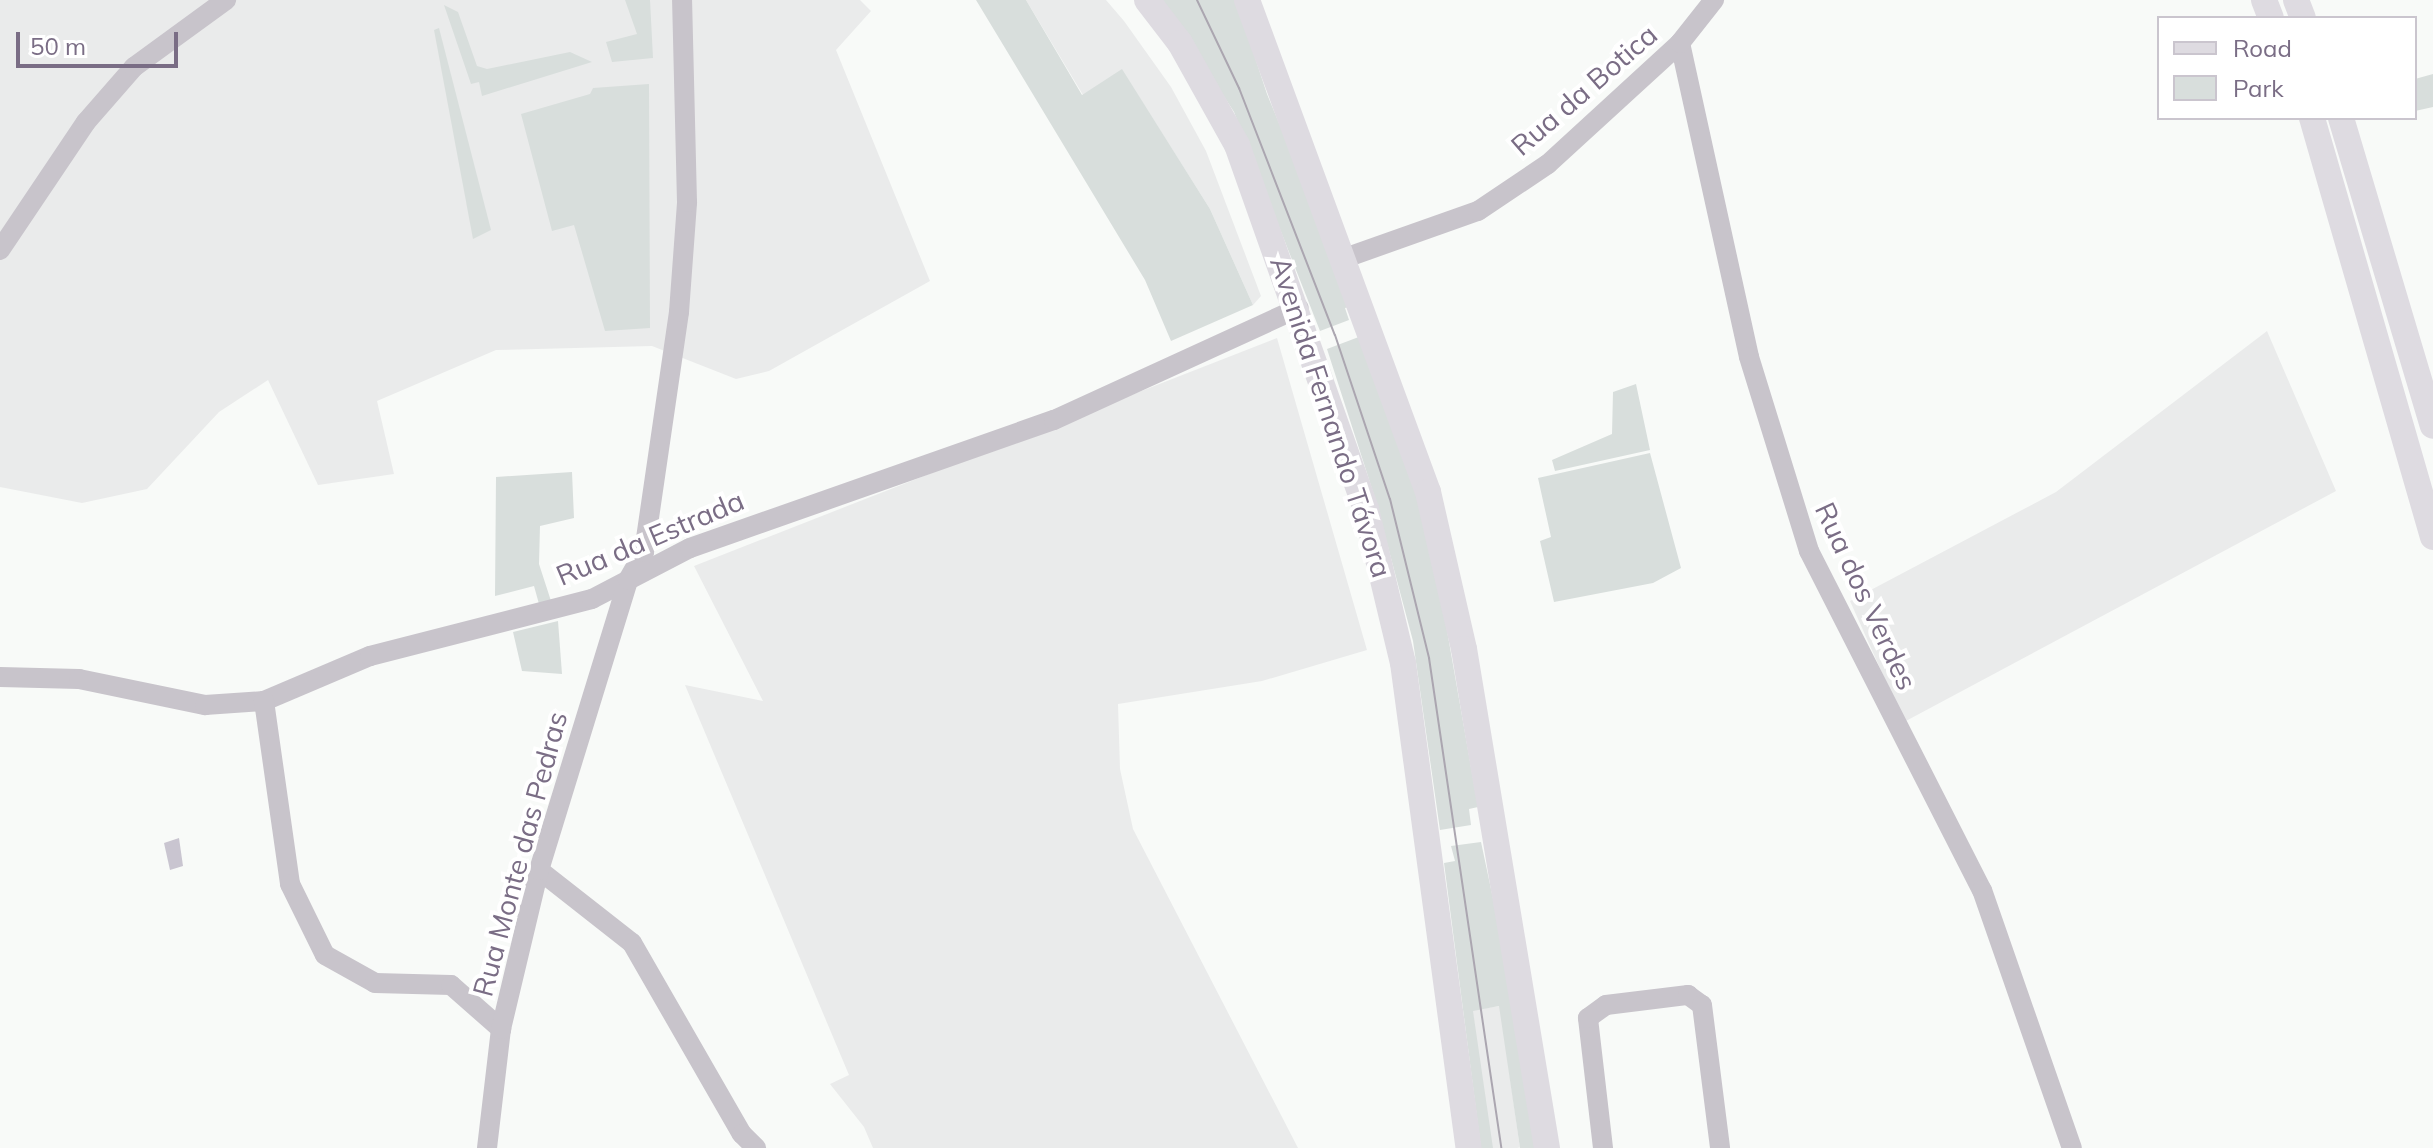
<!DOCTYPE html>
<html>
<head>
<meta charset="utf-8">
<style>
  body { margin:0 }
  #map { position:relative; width:2433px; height:1148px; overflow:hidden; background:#f8faf8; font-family:Mulish,sans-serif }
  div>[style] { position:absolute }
  .built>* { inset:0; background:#eaebeb; transform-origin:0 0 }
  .green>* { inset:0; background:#d8dedc }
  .water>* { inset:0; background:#c9c5d0 }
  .minor>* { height:20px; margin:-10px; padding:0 10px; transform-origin:10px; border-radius:10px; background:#c8c4cb }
  .major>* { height:26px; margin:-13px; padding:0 13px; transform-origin:13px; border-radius:13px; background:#dedbe1 }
  .tram>* { height:2px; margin:-1px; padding:0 1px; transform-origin:1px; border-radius:1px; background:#aba6b0 }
  span { translate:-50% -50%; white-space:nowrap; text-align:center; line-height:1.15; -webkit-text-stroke:8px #fff; paint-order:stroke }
  .street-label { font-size:28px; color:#7a6d85 }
  .legend { position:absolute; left:2157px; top:16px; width:260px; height:104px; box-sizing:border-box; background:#fff; border:2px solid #cac5ce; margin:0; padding:10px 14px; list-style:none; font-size:24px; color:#7a6d85 }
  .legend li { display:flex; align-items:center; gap:16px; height:40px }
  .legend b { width:40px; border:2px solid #cac5ce }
  .scale { position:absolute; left:16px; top:32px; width:162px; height:36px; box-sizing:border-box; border:4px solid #7a6d85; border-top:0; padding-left:10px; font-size:24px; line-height:28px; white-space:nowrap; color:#7a6d85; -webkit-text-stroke:6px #fff; paint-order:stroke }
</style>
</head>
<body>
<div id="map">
  <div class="built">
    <div style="clip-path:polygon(0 0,860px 0,871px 11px,836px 50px,930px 281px,769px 371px,736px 379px,652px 346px,496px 350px,377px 401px,394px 474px,318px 485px,268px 380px,219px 412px,147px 489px,82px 503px,0 487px)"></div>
    <div style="clip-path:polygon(1026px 0,1106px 0,1124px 21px,1171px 87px,1206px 151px,1261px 296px,1253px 305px,1210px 209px,1122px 70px,1083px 95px)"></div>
    <div style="clip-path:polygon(2267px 331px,2336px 491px,1904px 722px,1850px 601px,2056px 492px)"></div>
    <div style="clip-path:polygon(1277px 338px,1367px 650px,1262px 681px,1118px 704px,1120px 769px,1133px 829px,1298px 1148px,873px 1148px,864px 1127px,830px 1084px,849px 1075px,685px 685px,763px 701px,694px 566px)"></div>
    <div style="left:1500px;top:1006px;width:143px;height:28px;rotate:82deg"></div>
  </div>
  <div class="green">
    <div style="clip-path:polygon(625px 0,650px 0,653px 58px,612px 62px,606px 42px,637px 34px)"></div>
    <div style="clip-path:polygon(976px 0,1026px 0,1082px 95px,1122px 69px,1210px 209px,1253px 305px,1171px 341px,1145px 280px)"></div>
    <div style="clip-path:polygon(1162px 0,1236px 0,1267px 94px,1354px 306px,1345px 308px,1349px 320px,1320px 331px,1234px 112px)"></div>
    <div style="clip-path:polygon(444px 5px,458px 12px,477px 66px,487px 69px,570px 52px,592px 62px,482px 96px,479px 82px,471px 84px)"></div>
    <div style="clip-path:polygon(439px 28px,491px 230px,473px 239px,434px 30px)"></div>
    <div style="clip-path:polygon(2433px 74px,2433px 107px,2415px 111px,2415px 79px)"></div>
    <div style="clip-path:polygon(649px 84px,650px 328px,605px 331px,574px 225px,552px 231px,521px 114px,590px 94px,593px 88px)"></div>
    <div style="clip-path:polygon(1364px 335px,1416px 492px,1442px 602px,1478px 807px,1469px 809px,1471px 825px,1440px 830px,1413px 641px,1375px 498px,1327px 349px)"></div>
    <div style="clip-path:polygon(1636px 384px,1650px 450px,1555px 471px,1552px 460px,1612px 434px,1613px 392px)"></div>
    <div style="clip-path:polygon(1650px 453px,1681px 568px,1653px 583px,1554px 602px,1540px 541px,1551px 537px,1538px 478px)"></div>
    <div style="clip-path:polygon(572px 472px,574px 518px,540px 526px,539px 564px,551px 601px,539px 604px,534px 586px,495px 596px,496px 477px)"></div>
    <div style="clip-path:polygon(558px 621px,562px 674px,522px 671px,513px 632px)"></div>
    <div style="clip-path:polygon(1481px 842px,1512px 988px,1535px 1148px,1520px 1148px,1499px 1006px,1473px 1011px,1493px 1148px,1481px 1148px,1444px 863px,1455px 861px,1451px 846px)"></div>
  </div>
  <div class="water">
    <div style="clip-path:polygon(179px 838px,183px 866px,170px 870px,164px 843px)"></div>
  </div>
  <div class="minor">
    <div style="left:1680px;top:43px;width:321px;rotate:77.6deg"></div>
    <div style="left:1749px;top:357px;width:203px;rotate:72.8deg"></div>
    <div style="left:1809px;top:551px;width:381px;rotate:63deg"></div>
    <div style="left:1982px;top:890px;width:273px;rotate:70.8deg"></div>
    <div style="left:0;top:250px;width:154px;rotate:-56.1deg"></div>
    <div style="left:86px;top:122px;width:73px;rotate:-48.9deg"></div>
    <div style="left:134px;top:67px;width:114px;rotate:-36.1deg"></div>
    <div style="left:1345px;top:258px;width:141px;rotate:-19.5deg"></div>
    <div style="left:1478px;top:211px;width:84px;rotate:-33.9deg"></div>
    <div style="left:1548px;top:164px;width:179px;rotate:-42.5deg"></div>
    <div style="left:1680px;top:43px;width:55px;rotate:-51.7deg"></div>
    <div style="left:0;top:677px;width:79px;rotate:1.5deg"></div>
    <div style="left:79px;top:679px;width:129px;rotate:11.7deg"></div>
    <div style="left:205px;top:705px;width:59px;rotate:-3.9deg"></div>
    <div style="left:264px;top:701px;width:115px;rotate:-23deg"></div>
    <div style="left:370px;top:656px;width:229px;rotate:-14.4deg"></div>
    <div style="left:592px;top:599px;width:110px;rotate:-27.5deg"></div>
    <div style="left:690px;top:548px;width:386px;rotate:-19.4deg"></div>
    <div style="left:1054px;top:420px;width:269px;rotate:-24.6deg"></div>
    <div style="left:264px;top:701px;width:185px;rotate:81.9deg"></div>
    <div style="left:290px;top:884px;width:79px;rotate:63.8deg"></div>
    <div style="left:325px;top:955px;width:57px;rotate:29.2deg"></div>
    <div style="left:375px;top:983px;width:76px;rotate:1.5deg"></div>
    <div style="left:451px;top:985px;width:67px;rotate:41.3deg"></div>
    <div style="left:539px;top:870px;width:118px;rotate:38.1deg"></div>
    <div style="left:632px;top:943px;width:220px;rotate:60.1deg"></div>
    <div style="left:742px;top:1134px;width:20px;rotate:45deg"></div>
    <div style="left:487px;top:1148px;width:120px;rotate:-83.3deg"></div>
    <div style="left:501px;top:1029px;width:163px;rotate:-76.6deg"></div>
    <div style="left:539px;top:870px;width:303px;rotate:-72.9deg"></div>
    <div style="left:628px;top:580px;width:32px;rotate:-60deg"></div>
    <div style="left:644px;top:552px;width:243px;rotate:-81.7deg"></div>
    <div style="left:679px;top:312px;width:110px;rotate:-85.8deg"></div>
    <div style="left:687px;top:202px;width:202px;rotate:-91.4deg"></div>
    <div style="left:1603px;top:1148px;width:131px;rotate:-96.6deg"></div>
    <div style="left:1588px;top:1018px;width:22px;rotate:-36deg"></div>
    <div style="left:1606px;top:1005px;width:83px;rotate:-7deg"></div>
    <div style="left:1688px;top:995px;width:17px;rotate:36deg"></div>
    <div style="left:1702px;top:1005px;width:144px;rotate:82.8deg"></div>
  </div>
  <div class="major">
    <div style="left:1147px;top:0;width:54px;rotate:52.5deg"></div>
    <div style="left:1180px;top:43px;width:117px;rotate:60.8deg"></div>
    <div style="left:1237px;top:145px;width:386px;rotate:70.5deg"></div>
    <div style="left:1366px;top:509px;width:158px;rotate:76.5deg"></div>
    <div style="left:1403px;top:663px;width:489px;rotate:82.3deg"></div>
    <div style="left:1247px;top:0;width:524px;rotate:69.8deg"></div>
    <div style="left:1428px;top:492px;width:161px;rotate:77.1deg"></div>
    <div style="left:1464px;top:649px;width:506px;rotate:80.56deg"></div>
    <div style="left:2264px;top:0;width:19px;rotate:69deg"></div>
    <div style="left:2296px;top:0;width:19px;rotate:69deg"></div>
    <div style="left:2312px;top:118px;width:436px;rotate:73.9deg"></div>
    <div style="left:2341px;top:118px;width:321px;rotate:73.4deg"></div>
  </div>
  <div class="tram">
    <div style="left:1197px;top:0;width:98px;rotate:64.5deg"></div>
    <div style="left:1239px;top:88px;width:265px;rotate:68.8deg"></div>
    <div style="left:1335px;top:335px;width:173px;rotate:71.5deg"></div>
    <div style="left:1390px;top:499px;width:164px;rotate:76.2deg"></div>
    <div style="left:1429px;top:658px;width:495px;rotate:81.6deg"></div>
  </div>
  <div class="street-label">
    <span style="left:1584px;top:90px;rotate:-41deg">Rua da Botica</span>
    <span style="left:1331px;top:417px;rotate:72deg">Avenida Fernando Távora</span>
    <span style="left:650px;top:538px;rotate:-23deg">Rua da Estrada</span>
    <span style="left:1866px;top:596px;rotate:65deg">Rua dos Verdes</span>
    <span style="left:520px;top:854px;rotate:-75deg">Rua Monte das Pedras</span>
  </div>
  <ul class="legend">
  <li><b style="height:10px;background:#dedbe1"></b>Road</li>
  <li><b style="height:22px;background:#d8dedc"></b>Park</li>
  </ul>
  <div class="scale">50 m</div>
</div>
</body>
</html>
